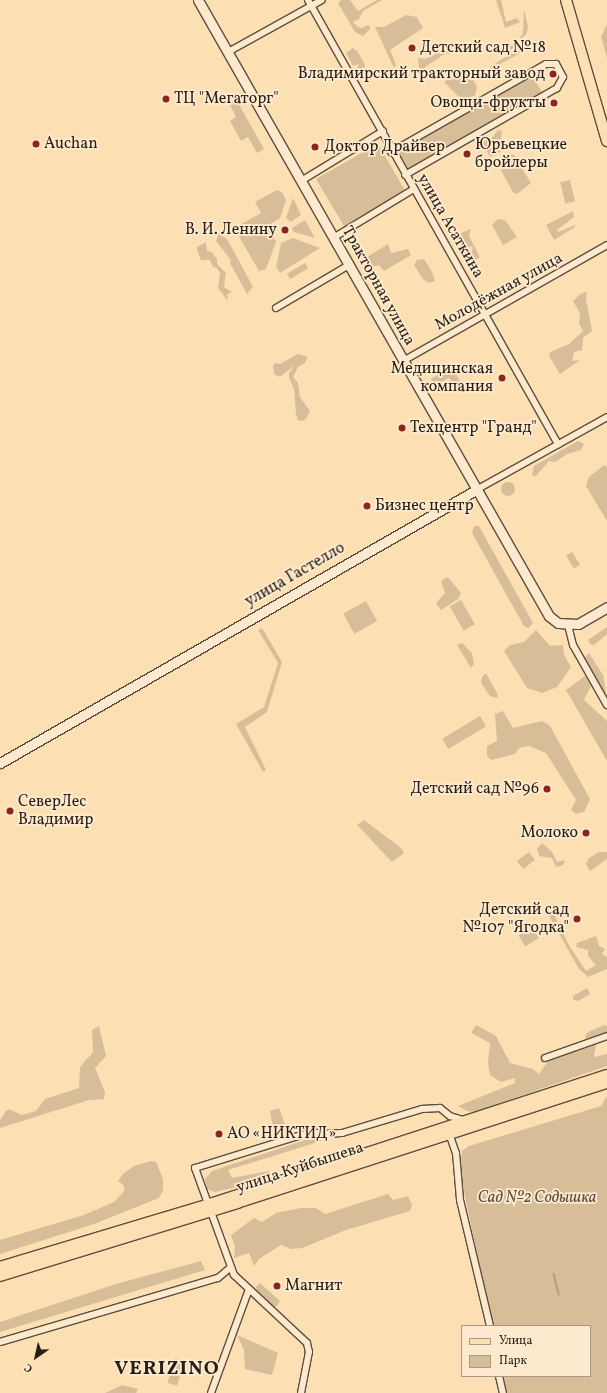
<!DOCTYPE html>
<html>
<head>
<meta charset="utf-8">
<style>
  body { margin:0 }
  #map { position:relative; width:607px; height:1393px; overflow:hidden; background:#fcdfb3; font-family:Vollkorn,serif }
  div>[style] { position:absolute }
  .green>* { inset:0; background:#d8be98; transform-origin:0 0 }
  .round { border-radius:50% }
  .stream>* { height:1.5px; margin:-0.75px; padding:0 0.75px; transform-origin:0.75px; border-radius:0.75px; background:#b49d7e }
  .roads { filter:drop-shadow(1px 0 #5d4e3d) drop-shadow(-1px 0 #5d4e3d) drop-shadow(0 1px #5d4e3d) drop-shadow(0 -1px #5d4e3d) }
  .minor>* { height:6px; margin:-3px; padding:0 3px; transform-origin:3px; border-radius:3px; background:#fdeace }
  .secondary>* { height:9px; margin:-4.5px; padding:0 4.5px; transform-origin:4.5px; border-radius:4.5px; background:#fdeace }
  .primary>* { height:10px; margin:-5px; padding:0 5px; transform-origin:5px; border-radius:5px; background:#fcdfb3 }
  .trunk>* { height:10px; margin:-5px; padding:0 5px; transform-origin:5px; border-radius:5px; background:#fcdfb3 }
  .dots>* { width:11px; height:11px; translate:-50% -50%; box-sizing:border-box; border:2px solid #fdeace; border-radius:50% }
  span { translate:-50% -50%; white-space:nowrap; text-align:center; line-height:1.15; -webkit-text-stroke:3.5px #fdeace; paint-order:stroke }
  .poi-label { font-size:16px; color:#281e16 }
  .left { translate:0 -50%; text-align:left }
  .right { translate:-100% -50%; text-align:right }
  .street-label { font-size:16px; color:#281e16 }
  .park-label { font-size:16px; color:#5d4e3d; font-style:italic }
  .district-label { font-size:20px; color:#281e16; font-weight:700; letter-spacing:1px }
  .legend { position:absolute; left:461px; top:1325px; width:130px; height:52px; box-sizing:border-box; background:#fdeace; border:1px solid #a89884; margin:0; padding:5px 7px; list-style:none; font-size:12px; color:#281e16 }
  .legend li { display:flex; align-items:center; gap:8px; height:20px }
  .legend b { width:20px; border:1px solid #a89884 }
  .north { position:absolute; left:16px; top:1337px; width:40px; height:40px; -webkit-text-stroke:3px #fdeace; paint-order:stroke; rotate:214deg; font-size:11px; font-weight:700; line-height:16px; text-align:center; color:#281e16 }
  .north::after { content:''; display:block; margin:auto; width:14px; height:18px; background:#281e16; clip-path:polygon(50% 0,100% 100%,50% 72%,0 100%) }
</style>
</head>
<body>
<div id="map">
  <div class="green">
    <div style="clip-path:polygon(341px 0,350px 0,358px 11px,377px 0,382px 0,363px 11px,359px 19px,353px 22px,358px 27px,362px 28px,368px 25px,371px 28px,363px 36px,355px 32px,338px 3px)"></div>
    <div style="clip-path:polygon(496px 0,501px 0,506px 22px,517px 18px,520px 22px,505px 28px)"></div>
    <div style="clip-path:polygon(524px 9px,528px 27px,526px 34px,511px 50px,509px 47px,517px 43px,523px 33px)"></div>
    <div style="clip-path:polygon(406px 15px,417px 17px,423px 28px,390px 50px,396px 65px,394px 68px,375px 27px,384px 27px)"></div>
    <div style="clip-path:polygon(607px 24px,607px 58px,601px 37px)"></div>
    <div style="clip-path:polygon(461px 42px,456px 52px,443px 55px,425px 67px,424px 73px,419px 69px,418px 58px,425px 59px)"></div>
    <div style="clip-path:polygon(353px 48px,358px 52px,365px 65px,365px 71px,360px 75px,356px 71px,359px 64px,353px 66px,346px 53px)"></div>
    <div style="clip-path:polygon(519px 49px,522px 52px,493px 68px,489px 67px)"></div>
    <div style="clip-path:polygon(461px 72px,471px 76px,477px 87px,475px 95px,467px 99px,458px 96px,444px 82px)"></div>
    <div style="left:532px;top:75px;width:20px;height:155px;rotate:60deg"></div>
    <div style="clip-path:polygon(236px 99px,264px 149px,257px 153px,248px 137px,241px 141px,230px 121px,236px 117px,229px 103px)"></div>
    <div style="clip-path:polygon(498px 130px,502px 131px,501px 139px,505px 147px,512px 146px,490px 157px,482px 142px,491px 139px)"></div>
    <div style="clip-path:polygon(374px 146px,380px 147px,404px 189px,401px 193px,344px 226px,316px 179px)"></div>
    <div style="clip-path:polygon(510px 154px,514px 155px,531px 183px,517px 194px,513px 192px,497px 163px)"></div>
    <div style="left:570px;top:180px;width:22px;height:10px;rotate:77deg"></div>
    <div style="clip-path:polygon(277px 190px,282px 192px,286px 200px,280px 218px,267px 226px,276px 242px,266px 269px,259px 271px,234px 228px,261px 213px,255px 202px)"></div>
    <div style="clip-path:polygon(293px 198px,301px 215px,291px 222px,286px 218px)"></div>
    <div style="clip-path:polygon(573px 211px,574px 217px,557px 230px,558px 232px,575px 225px,575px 227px,554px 240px,546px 225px)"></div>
    <div style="clip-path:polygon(498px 219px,505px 220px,517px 237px,503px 245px,492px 225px)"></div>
    <div style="clip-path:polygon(305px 220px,315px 238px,294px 232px,292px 228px)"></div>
    <div style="clip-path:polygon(471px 229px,469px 236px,480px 257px,469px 264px,462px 257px,471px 254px,473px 247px,465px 246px,460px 252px,454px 240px,461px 233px)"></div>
    <div style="clip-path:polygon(219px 233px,227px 239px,253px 287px,247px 294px,230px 263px,231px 260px,216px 241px)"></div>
    <div style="clip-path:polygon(293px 238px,320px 248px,280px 273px,276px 267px,281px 243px)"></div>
    <div style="clip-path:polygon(206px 242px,207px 251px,212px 252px,217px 259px,217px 264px,226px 273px,224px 287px,232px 292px,227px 294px,228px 301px,218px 288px,220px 273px,217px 268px,213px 267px,210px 260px,201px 260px,198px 253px,197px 247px)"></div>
    <div style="clip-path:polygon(388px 244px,391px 253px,408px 249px,411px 255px,384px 271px,379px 265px,369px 268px,364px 259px)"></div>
    <div style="clip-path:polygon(424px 259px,432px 272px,435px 281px,429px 283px,423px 279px,414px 265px,417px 260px)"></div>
    <div style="left:305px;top:263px;width:6px;height:21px;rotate:59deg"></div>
    <div style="clip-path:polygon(587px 292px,586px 299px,592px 331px,583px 338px,582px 350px,574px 352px,572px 361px,580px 360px,560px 374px,549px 356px,550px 352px,569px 344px,583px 331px,579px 324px,580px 313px,573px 301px,580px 294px)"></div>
    <div style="clip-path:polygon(298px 354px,308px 357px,304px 364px,298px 367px,293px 377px,298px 383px,300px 397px,310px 411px,306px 419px,302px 421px,298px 420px,296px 414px,294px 389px,289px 378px,289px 373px,295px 365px,280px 377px,274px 374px,273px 366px,275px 363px,280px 364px)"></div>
    <div style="clip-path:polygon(452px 367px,461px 383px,464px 391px,461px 393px,449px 378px,435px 385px,431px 379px)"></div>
    <div style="clip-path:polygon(578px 441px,584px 444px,581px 450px,567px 454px,555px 462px,549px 461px,535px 477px,532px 475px,534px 466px)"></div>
    <div style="clip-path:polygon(604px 465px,607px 467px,607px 521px,586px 486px,589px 477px)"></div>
    <div class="round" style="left:501px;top:482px;width:14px;height:14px"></div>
    <div style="clip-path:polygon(474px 526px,479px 526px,533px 623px,528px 628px,524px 626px,472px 533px)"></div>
    <div style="left:572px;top:552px;width:15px;height:7px;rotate:58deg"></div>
    <div style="clip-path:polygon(448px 577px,461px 593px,458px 599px,441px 610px,436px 603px,445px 593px,441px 581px)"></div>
    <div style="left:461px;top:600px;width:28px;height:13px;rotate:60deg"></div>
    <div style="left:366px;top:601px;width:23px;height:26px;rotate:61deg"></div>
    <div style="clip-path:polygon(607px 627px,607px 634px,594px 645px,590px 644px,588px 640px)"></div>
    <div style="clip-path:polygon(262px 628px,282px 662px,267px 712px,245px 727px,266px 770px,263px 772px,236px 724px,264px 707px,278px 663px,258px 630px)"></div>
    <div style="clip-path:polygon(536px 630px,550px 646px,563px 645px,564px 655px,571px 667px,557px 687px,542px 693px,527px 688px,504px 651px,510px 645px,524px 642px)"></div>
    <div style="clip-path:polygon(462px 643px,472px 653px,474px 664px,471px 668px,457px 645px)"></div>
    <div style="clip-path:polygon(589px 653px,603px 675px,607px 699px,584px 658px)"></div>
    <div style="clip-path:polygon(486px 673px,498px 695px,497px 698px,490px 696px,481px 683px,482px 677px)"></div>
    <div style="clip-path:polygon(585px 676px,591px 686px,584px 700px,607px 721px,607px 761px,566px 690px)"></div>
    <div style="clip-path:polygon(503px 711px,513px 728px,542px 721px,550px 726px,590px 799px,584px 812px,576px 814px,571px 810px,576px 800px,546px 753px,529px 746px,519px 748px,515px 754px,491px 760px,487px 756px,487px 746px,497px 741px,495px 714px)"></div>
    <div style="left:480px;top:716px;width:12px;height:44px;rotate:59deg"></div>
    <div style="clip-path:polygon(364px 820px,401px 848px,404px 853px,392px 862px,357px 825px)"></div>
    <div style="clip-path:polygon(542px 843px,552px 852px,557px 862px,565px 860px,563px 865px,556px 867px,552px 858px,539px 856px,537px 849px)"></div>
    <div style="left:529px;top:852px;width:10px;height:15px;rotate:53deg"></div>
    <div style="clip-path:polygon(599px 852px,607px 852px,607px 859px,590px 871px,586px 864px,589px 858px)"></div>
    <div style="clip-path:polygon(552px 910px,570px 947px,586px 971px,596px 965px,588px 956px,588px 950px,576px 947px,577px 943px,596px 936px,599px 946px,605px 949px,602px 954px,607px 957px,607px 969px,588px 977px,579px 969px,548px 914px)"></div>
    <div style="left:532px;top:927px;width:13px;height:16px;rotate:58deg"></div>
    <div style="clip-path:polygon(587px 988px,590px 994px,578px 1001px,573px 1000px,573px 996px)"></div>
    <div style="clip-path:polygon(476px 1025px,496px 1036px,510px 1063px,533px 1069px,539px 1074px,550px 1058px,596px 1043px,594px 1057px,607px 1054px,607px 1066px,474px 1112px,467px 1111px,458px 1106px,515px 1083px,515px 1078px,501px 1082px,490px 1075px,488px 1063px,490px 1043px,471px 1033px)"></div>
    <div style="clip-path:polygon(604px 1025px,607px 1026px,607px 1033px,586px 1041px,585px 1036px,588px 1032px)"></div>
    <div style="clip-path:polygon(99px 1026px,106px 1056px,95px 1068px,105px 1092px,104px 1099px,89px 1100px,0 1128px,0 1120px,6px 1111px,9px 1109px,22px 1115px,36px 1111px,45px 1099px,79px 1088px,80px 1067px,93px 1052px,92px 1030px)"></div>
    <div style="clip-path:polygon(607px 1096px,607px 1393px,505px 1393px,502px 1376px,590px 1376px,590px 1326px,492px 1326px,460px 1172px,462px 1151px,469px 1146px,601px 1106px)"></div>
    <div style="clip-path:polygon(279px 1108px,287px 1130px,281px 1133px,276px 1132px,273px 1128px,270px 1111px)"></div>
    <div style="clip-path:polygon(320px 1135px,321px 1141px,228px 1170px,232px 1178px,269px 1171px,269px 1176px,259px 1182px,215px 1192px,207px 1189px,205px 1179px,212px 1171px)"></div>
    <div style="clip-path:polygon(151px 1161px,156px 1162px,163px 1179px,163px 1190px,159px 1198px,94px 1224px,0 1254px,0 1240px,84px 1215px,114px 1202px,124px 1191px,124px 1186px,118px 1181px,124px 1173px,134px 1166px)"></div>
    <div style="clip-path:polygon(388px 1194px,393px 1200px,408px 1196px,412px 1205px,410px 1211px,346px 1230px,302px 1248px,291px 1249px,281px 1245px,259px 1259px,254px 1266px,249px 1253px,234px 1258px,235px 1247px,231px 1235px,254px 1218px,262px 1222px,276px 1213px,301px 1208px,316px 1208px,325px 1214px)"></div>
    <div style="clip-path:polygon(201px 1261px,205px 1270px,0 1332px,0 1322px,116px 1284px)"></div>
    <div style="clip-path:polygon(260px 1283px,280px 1301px,277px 1306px,274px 1307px,257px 1292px,256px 1287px)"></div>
    <div style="clip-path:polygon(237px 1335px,278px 1353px,272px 1375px,245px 1369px,244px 1350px)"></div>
    <div style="left:175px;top:1358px;width:10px;height:26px;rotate:17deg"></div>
    <div style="clip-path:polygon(122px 1385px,138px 1389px,136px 1393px,105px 1393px)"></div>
  </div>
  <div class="stream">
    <div style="left:554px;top:1274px;width:21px;rotate:76deg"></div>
  </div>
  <div class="roads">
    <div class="minor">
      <div style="left:308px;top:0;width:510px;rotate:60.62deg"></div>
      <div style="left:228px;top:52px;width:107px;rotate:-29deg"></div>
      <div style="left:391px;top:152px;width:178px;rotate:-29.6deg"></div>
      <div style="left:546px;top:64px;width:10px"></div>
      <div style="left:556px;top:64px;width:15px;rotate:62deg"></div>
      <div style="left:563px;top:77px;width:13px;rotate:119deg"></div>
      <div style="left:557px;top:88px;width:175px;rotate:150.2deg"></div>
      <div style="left:301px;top:181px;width:96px;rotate:-31.4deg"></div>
      <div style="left:333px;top:238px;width:95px;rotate:-31.2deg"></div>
      <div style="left:276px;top:308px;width:85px;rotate:-30.5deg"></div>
      <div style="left:403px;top:361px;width:235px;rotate:-29.6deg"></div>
      <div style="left:476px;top:490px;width:150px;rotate:-29.1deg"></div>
      <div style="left:568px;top:625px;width:21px;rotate:76deg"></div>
      <div style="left:573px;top:645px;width:69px;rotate:60.5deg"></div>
      <div style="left:545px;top:1058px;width:66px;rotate:-19.5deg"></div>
      <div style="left:450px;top:1136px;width:18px;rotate:71deg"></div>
      <div style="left:456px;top:1153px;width:47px;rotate:85.1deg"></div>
      <div style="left:460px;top:1200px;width:130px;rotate:76.6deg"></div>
      <div style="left:0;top:1342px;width:227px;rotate:-16.4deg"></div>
      <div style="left:218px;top:1278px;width:17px;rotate:-40deg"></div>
      <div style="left:499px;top:1376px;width:17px;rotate:77deg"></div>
      <div style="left:211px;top:1393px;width:111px;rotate:-69.9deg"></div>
      <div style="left:301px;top:1393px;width:42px;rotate:-79deg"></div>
      <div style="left:309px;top:1352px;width:9px;rotate:-103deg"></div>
      <div style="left:307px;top:1343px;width:100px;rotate:-137deg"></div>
      <div style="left:234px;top:1275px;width:114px;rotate:-110deg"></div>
      <div style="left:195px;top:1168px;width:121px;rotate:-17.2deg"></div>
      <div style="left:311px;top:1132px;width:13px;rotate:9deg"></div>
      <div style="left:324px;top:1134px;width:18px;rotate:-3deg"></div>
      <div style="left:342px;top:1133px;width:84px;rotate:-16.7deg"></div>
      <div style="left:422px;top:1109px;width:18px;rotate:-3deg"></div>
      <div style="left:440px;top:1108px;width:13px;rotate:39deg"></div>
      <div style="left:450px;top:1116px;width:14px;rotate:17deg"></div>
    </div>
    <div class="secondary">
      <div style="left:198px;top:0;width:709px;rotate:60.33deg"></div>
      <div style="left:549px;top:616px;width:11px;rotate:38deg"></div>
      <div style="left:558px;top:623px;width:20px;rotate:3deg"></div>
      <div style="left:578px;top:624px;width:34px;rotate:-30deg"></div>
      <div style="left:0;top:763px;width:549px;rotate:-29.84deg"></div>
    </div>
    <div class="primary">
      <div style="left:566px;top:0;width:147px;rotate:73.8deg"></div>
    </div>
    <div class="trunk">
      <div style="left:0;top:1267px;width:219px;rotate:-16.7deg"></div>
      <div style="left:210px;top:1204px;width:417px;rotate:-18deg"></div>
      <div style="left:0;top:1276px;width:248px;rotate:-17.1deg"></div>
      <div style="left:237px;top:1203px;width:389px;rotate:-18deg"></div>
    </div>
  </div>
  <div class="dots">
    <div style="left:412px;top:48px;background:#8f2418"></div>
    <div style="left:553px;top:74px;background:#8f2418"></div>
    <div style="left:166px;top:99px;background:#8f2418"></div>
    <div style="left:554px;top:103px;background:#8f2418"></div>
    <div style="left:36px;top:144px;background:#8f2418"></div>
    <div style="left:315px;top:147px;background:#8f2418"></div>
    <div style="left:467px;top:154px;background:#8f2418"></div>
    <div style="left:285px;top:230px;background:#8f2418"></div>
    <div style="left:502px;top:378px;background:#8f2418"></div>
    <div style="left:402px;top:428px;background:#8f2418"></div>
    <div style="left:367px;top:506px;background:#8f2418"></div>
    <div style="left:547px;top:789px;background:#8f2418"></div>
    <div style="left:10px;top:811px;background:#8f2418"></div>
    <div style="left:586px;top:833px;background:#8f2418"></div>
    <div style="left:577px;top:919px;background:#8f2418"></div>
    <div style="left:219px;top:1134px;background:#8f2418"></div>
    <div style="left:277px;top:1286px;background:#8f2418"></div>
  </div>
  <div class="poi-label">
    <span class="left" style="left:420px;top:48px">Детский сад №18</span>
    <span class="right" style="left:545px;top:74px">Владимирский тракторный завод</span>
    <span class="left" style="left:174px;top:99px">ТЦ "Мегаторг"</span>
    <span class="right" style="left:546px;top:103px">Овощи-фрукты</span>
    <span class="left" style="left:44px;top:144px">Auchan</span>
    <span class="left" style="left:475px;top:154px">Юрьевецкие<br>бройлеры</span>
    <span class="left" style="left:324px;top:147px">Доктор Драйвер</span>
    <span class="right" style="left:277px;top:230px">В. И. Ленину</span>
    <span class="right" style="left:493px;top:378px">Медицинская<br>компания</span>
    <span class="left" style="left:410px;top:428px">Техцентр "Гранд"</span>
    <span class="left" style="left:375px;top:506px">Бизнес центр</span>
    <span class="right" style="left:539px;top:789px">Детский сад №96</span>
    <span class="left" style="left:18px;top:811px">СеверЛес<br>Владимир</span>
    <span class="right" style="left:578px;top:833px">Молоко</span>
    <span class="right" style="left:569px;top:919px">Детский сад<br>№107 "Ягодка"</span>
    <span class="left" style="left:227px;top:1134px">АО «НИКТИД»</span>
    <span class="left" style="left:285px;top:1286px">Магнит</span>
  </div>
  <div class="street-label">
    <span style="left:450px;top:226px;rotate:60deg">улица Асаткина</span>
    <span style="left:378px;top:286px;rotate:61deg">Тракторная улица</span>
    <span style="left:499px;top:292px;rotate:-29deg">Молодёжная улица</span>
    <span style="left:295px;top:575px;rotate:-30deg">улица Гастелло</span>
    <span style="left:300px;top:1168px;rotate:-18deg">улица Куйбышева</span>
  </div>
  <div class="park-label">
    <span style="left:537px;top:1198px">Сад №2 Содышка</span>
  </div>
  <div class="district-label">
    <span style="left:167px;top:1369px">VERIZINO</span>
  </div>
  <ul class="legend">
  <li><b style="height:5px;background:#fcdfb3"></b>Улица</li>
  <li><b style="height:11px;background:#d8be98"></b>Парк</li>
  </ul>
  <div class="north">С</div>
</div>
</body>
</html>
